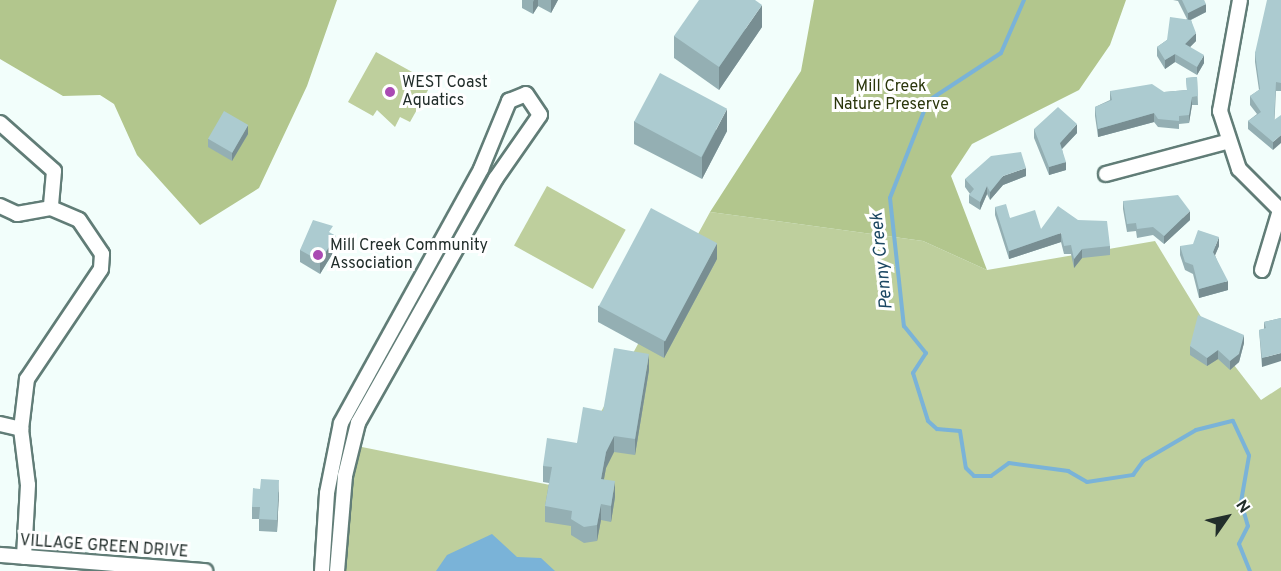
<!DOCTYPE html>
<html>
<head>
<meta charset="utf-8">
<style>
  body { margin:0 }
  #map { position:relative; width:1281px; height:571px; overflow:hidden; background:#f2fefb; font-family:Overpass,sans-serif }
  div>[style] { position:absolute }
  .green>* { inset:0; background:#becf9d; transform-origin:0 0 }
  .forest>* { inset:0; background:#b2c68d }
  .water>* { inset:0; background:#7ab3d8 }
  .stream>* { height:4px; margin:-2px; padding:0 2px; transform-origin:2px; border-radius:2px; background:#7ab3d8 }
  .roads { filter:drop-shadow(2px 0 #617d77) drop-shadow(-2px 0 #617d77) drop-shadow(0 2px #617d77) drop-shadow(0 -2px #617d77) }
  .minor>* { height:14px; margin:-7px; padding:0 7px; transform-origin:7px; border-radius:7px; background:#fff }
  .wall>* { inset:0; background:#94afb3 }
  .shaded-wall>* { inset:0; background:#788e92 }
  .building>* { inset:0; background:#accbd0; transform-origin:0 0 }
  .dots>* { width:16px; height:16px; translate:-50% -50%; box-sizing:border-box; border:3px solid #fff; border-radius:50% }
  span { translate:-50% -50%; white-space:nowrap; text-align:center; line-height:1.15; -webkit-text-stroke:6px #fff; paint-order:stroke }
  .poi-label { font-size:16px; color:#222e2b }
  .left { translate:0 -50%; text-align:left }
  .park-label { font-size:16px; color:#2a360b }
  .street-label { font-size:16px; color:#222e2b }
  .water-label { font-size:18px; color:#1c4863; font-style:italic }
  .north { position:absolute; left:1197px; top:487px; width:60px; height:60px; -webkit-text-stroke:4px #fff; paint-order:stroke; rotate:56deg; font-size:16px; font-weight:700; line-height:24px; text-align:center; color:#222e2b }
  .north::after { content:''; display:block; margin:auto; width:21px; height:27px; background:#222e2b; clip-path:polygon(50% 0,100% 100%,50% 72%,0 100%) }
</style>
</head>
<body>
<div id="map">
  <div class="green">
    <div style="clip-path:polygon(376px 52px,432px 83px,410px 122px,400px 117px,395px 127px,377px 110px,373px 116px,348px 102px)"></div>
    <div style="left:547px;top:186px;width:90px;height:68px;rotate:29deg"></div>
    <div style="clip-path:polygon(710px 212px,923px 241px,987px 270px,1155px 241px,1217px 343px,1261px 400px,1281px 387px,1281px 571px,338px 571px,352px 445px,560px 487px)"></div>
  </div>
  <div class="forest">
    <div style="clip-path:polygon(0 0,337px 0,307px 86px,259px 188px,200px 225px,137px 155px,114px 104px,100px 95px,63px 96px,0 59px)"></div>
    <div style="clip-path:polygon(814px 0,1126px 0,1110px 45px,1079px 90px,972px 144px,951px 176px,987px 270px,923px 241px,710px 212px,801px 71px)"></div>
  </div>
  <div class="water">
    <div style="clip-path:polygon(492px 534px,517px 557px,541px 558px,555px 571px,436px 571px,447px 555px)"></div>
  </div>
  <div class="stream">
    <div style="left:1024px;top:0;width:58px;rotate:113.5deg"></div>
    <div style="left:1001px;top:53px;width:87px;rotate:146.7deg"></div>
    <div style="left:928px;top:101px;width:104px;rotate:111.4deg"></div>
    <div style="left:890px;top:198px;width:129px;rotate:83.8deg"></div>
    <div style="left:904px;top:326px;width:35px;rotate:51deg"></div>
    <div style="left:926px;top:353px;width:24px;rotate:123deg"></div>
    <div style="left:913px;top:373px;width:50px;rotate:72.6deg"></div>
    <div style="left:928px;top:421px;width:12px;rotate:42deg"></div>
    <div style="left:937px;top:429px;width:23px;rotate:5deg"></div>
    <div style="left:960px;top:431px;width:37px;rotate:81deg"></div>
    <div style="left:966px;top:468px;width:11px;rotate:45deg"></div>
    <div style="left:974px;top:476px;width:17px"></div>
    <div style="left:991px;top:476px;width:22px;rotate:-36deg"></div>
    <div style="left:1009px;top:463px;width:60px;rotate:7.7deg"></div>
    <div style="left:1068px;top:471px;width:22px;rotate:30deg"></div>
    <div style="left:1087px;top:482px;width:47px;rotate:-8.7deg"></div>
    <div style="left:1133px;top:475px;width:17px;rotate:-54deg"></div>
    <div style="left:1143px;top:461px;width:61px;rotate:-30.3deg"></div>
    <div style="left:1196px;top:430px;width:38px;rotate:-14deg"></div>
    <div style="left:1233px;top:421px;width:38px;rotate:65deg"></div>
    <div style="left:1249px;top:456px;width:47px;rotate:99.9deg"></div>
    <div style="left:1241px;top:502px;width:25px;rotate:74deg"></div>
    <div style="left:1248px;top:526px;width:20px;rotate:117deg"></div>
    <div style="left:1239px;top:544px;width:29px;rotate:68deg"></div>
  </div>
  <div class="roads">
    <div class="minor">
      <div style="left:1240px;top:0;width:113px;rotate:100.2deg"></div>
      <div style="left:1220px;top:111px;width:61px;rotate:71.9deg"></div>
      <div style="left:1239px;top:169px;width:58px;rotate:45deg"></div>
      <div style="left:0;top:123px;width:72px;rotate:41.6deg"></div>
      <div style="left:54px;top:171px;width:37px;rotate:95deg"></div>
      <div style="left:1106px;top:174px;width:124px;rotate:-14.9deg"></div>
      <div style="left:0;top:206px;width:19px;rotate:25deg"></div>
      <div style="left:17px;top:214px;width:35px;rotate:-10deg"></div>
      <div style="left:51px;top:208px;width:30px;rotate:23deg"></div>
      <div style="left:79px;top:220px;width:41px;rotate:55.9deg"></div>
      <div style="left:102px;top:254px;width:15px;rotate:94deg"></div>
      <div style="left:101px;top:269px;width:133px;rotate:123.9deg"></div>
      <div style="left:27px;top:379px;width:50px;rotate:96.8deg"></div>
      <div style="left:21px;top:429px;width:56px;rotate:82.9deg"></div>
      <div style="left:28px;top:485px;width:72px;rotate:93.2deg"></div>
      <div style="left:1262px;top:270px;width:63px;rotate:-73.3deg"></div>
      <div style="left:0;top:424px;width:22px;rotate:13deg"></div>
      <div style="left:0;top:555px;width:206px;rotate:4.5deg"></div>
      <div style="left:322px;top:571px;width:78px;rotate:-86.3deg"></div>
      <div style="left:327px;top:493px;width:71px;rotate:-78.7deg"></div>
      <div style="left:341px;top:423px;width:290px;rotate:-61.1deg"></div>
      <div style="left:481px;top:169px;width:74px;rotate:-67.6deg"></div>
      <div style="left:509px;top:101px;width:18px;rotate:-22deg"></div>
      <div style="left:526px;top:94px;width:25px;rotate:56deg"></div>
      <div style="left:540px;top:115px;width:77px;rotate:124.9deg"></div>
      <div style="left:496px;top:178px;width:281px;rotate:119.4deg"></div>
      <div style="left:358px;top:423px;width:55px;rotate:103.8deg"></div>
      <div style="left:345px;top:476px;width:95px;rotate:94.8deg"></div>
    </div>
  </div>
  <div class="wall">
    <div style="clip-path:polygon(522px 0,558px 0,551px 13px,538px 6px,533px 14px,522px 8px)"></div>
    <div style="clip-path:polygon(1173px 0,1204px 0,1206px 12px,1191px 20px,1196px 41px,1190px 47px,1204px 63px,1197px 75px,1175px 62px,1165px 69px,1157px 56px,1157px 47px,1167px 40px,1187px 19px,1178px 1px)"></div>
    <div style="clip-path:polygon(1281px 0,1281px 91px,1276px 91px,1273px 150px,1248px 129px,1248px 121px,1257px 114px,1250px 105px,1250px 96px,1259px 90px,1255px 62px,1255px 53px)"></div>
    <div style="clip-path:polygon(762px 27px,719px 90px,674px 58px,674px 36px)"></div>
    <div style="clip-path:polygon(1197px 77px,1198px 105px,1192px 105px,1189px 123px,1179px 124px,1179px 129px,1158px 127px,1154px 122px,1098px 137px,1095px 116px,1095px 107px,1110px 100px,1110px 91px,1164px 92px,1187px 90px,1186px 78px)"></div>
    <div style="clip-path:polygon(634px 121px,727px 131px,702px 179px,634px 144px)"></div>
    <div style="clip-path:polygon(1034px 129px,1077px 133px,1062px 149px,1066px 170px,1049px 175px,1034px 138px)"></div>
    <div style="clip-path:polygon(248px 134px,232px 161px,208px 147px,208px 139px)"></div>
    <div style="clip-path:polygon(1026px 176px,1003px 185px,990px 200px,987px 194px,980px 210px,969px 203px,969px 195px,970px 194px,965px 187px,965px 179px)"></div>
    <div style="clip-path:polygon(1123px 201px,1190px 220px,1164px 244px,1153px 235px,1137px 238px,1136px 231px,1127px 232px,1123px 209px)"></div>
    <div style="clip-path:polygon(995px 207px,1010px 218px,1041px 229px,1110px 246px,1110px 255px,1082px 258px,1074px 268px,1071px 254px,1064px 254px,1061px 242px,1009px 259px,995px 215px)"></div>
    <div style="clip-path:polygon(333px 234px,336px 248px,320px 274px,300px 262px,300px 250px)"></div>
    <div style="clip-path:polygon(1180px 246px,1219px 246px,1215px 255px,1228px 290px,1199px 298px,1193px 274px,1185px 270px,1180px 255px)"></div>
    <div style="clip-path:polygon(717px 259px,664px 358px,598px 322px,598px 306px)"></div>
    <div style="clip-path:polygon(1281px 318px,1262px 367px,1259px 330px,1264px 329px,1264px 322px)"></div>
    <div style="clip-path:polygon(1244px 343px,1239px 362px,1230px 370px,1218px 359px,1207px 366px,1190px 355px,1190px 346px)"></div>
    <div style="clip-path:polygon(649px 370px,635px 455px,614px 452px,606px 468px,604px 479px,615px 497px,611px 522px,601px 520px,597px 541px,584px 543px,571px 535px,571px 526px,545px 522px,545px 506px,549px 483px,543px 482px,543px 466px,577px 443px,603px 411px)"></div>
    <div style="clip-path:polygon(279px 492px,277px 532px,259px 531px,259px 519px,252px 519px,252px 507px)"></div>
  </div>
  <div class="shaded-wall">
    <div style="clip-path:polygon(534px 0,538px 0,538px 6px,533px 14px,533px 2px)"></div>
    <div style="clip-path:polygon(551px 0,558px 0,551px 13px)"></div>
    <div style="clip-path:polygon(1206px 4px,1206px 12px,1188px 21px,1188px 13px)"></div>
    <div style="clip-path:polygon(762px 5px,762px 27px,719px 90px,719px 67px)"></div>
    <div style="clip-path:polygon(1196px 33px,1196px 41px,1185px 52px,1185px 44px)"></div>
    <div style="clip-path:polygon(1175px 54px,1175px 62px,1165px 69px,1165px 60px)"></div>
    <div style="clip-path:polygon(1204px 55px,1204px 63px,1197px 75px,1197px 67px)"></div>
    <div style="clip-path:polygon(1192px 97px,1192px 105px,1189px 123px,1189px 115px)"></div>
    <div style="clip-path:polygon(727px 109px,727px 131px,702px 179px,702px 157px)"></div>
    <div style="clip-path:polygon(1154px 113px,1154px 122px,1098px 137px,1098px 129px)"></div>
    <div style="clip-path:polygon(1077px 124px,1077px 133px,1060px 151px,1060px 143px)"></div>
    <div style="clip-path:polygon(248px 125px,248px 134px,232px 161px,232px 153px)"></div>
    <div style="clip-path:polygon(1281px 135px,1281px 143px,1273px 150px,1273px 142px)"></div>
    <div style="clip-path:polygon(1066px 162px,1066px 170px,1049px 175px,1049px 167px)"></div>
    <div style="clip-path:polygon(1026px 168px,1026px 176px,1003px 185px,990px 200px,990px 192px,1003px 176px)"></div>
    <div style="clip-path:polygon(987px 186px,987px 194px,980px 210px,980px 202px)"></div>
    <div style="clip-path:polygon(1190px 211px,1190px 220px,1164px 244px,1164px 236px)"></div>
    <div style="clip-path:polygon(1061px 233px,1061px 242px,1009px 259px,1009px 251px)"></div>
    <div style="clip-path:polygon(336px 236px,336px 248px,320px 274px,320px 261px)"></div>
    <div style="clip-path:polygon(1219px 237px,1219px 246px,1213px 260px,1213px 252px)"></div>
    <div style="clip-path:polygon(717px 243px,717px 259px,664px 358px,664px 342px)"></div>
    <div style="clip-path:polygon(1082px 249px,1082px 258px,1074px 268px,1074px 259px)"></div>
    <div style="clip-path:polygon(1228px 281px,1228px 290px,1199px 298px,1199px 289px)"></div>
    <div style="clip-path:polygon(1244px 335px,1244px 343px,1239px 362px,1230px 370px,1230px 361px)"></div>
    <div style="clip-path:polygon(1218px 350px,1218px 359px,1207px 366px,1207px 358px)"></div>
    <div style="clip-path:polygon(1281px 353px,1281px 361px,1262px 367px,1262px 358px)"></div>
    <div style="clip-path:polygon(649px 354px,649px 370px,635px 455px,635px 439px)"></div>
    <div style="clip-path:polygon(614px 436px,614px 452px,606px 468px,601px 495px,601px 479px,606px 452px)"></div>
    <div style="clip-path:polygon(279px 480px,279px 492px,277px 532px,277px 520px)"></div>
    <div style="clip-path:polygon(615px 481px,615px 497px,611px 522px,611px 506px)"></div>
    <div style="clip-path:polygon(601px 504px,601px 520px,597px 541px,597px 525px)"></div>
  </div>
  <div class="building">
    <div style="clip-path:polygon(699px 0,755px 0,762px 5px,719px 67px,674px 36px)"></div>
    <div style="clip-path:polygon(1182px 0,1204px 0,1206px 4px,1188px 13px)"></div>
    <div style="clip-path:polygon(1267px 0,1281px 0,1281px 83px,1276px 82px,1274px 120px,1281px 115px,1281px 135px,1273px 142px,1248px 121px,1261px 112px,1250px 96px,1260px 89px,1255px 53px)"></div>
    <div style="clip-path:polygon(1170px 17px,1191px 20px,1196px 33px,1185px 44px,1204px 55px,1197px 67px,1175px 54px,1165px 60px,1157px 47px,1167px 40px)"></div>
    <div style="left:660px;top:73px;width:76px;height:55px;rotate:28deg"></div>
    <div style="clip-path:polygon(1197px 77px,1198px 96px,1192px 97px,1189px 115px,1179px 116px,1179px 121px,1158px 119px,1154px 113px,1098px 129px,1095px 107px,1112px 100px,1110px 91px,1152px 84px,1164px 92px,1187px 90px,1186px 78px)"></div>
    <div style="clip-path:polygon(1058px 107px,1077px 124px,1060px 143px,1066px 162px,1049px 167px,1034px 129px)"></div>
    <div style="left:224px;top:111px;width:28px;height:32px;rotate:30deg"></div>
    <div style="clip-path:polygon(1021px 152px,1026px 168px,1003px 176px,990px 192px,987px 186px,980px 202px,969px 195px,974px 189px,965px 179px,991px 156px)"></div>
    <div style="clip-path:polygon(1178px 195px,1190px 211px,1164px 236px,1153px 227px,1137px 229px,1136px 223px,1127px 224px,1123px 201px)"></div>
    <div style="clip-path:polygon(1006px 204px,1010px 218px,1035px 210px,1041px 229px,1058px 206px,1078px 220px,1107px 221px,1110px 246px,1082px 249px,1074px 259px,1071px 245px,1064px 246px,1061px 233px,1009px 251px,995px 207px)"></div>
    <div style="left:651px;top:208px;width:75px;height:111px;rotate:28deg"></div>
    <div style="clip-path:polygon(313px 220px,333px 226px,329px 232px,336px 236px,320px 261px,300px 250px)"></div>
    <div style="clip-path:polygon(1198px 230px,1219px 237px,1213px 252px,1228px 281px,1199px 289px,1193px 265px,1185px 262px,1180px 246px,1193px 244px)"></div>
    <div style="clip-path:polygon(1198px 315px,1244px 335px,1239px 354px,1230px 361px,1218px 350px,1207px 358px,1190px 346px)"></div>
    <div style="clip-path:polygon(1281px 318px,1281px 353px,1262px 358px,1259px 330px,1266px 328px,1264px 322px)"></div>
    <div style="clip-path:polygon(614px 348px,649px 354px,635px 439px,614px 436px,606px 452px,601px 479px,615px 481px,611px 506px,601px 504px,597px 525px,584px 527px,571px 519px,572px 511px,545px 506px,552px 467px,543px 466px,547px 438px,577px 443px,583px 407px,603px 411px)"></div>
    <div style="clip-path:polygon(261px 479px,279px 480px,277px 520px,259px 519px,260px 507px,252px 507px,253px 488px,260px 489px)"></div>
  </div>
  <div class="dots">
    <div style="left:390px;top:92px;background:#aa4ab3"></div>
    <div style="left:318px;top:255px;background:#aa4ab3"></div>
  </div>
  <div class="poi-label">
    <span class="left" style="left:402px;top:92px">WEST Coast<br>Aquatics</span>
    <span class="left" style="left:330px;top:255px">Mill Creek Community<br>Association</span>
  </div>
  <div class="park-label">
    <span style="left:891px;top:96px">Mill Creek<br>Nature Preserve</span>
  </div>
  <div class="street-label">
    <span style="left:104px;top:547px;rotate:4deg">VILLAGE GREEN DRIVE</span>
  </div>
  <div class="water-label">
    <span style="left:883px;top:261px;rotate:-96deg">Penny Creek</span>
  </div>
  <div class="north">N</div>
</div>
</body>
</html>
